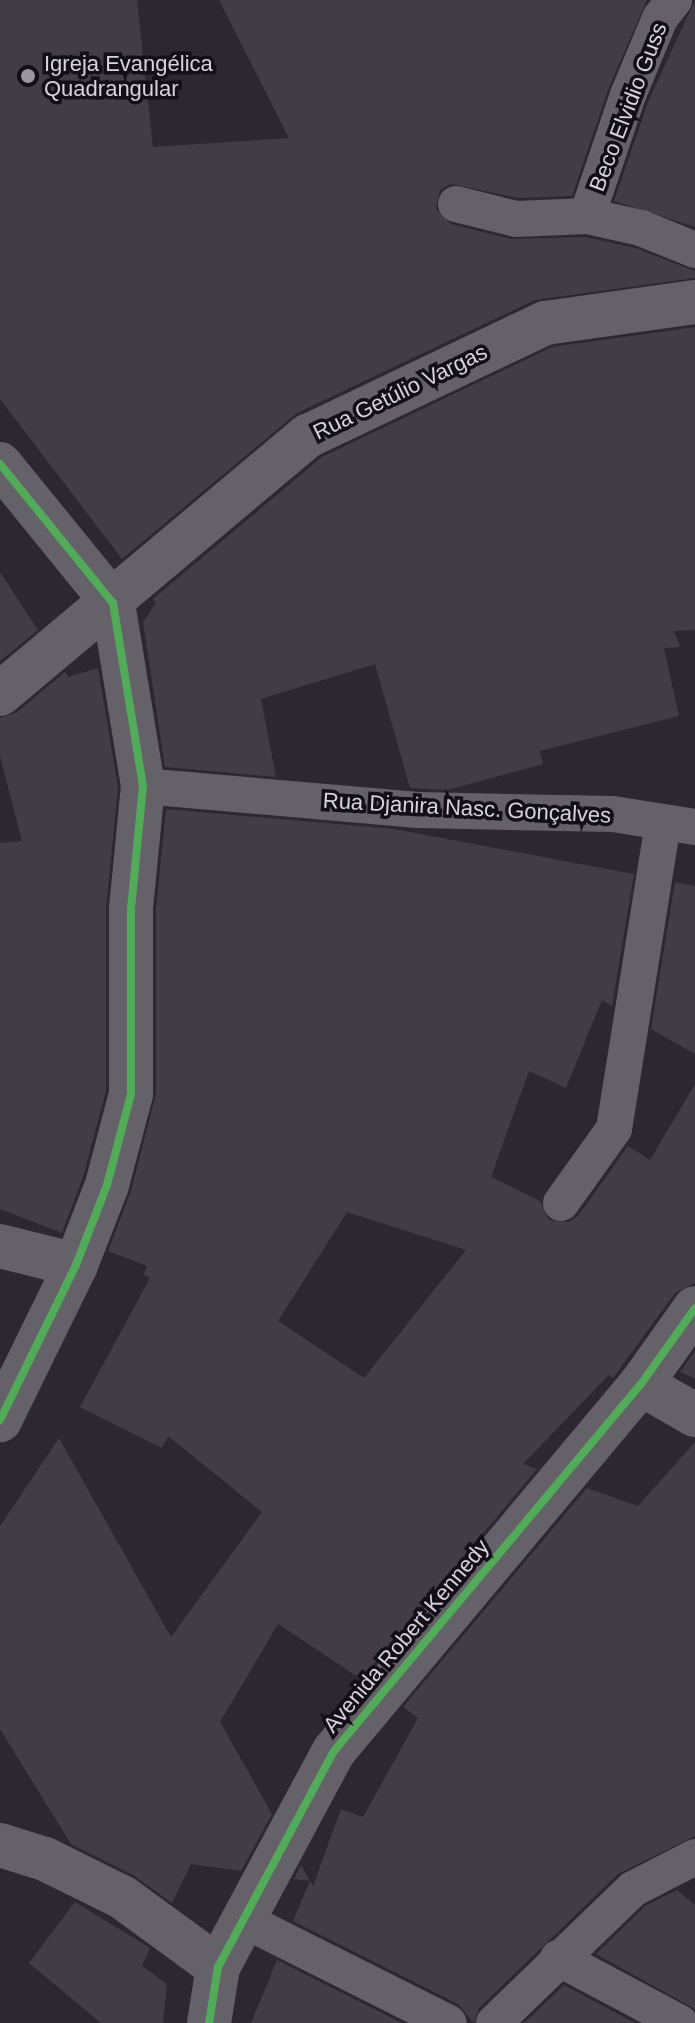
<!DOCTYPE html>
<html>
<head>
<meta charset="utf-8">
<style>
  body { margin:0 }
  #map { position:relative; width:695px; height:2023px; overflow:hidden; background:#2c2731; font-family:Arial,sans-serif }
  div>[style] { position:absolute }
  .building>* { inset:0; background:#413d45 }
  .service>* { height:36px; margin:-18px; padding:0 18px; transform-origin:18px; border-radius:18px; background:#656169 }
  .minor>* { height:44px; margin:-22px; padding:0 22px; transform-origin:22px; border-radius:22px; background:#656169 }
  .tertiary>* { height:44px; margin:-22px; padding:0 22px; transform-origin:22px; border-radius:22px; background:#656169 }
  .cycleway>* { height:8px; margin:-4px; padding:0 4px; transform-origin:4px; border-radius:4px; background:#51ab58 }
  .dots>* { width:22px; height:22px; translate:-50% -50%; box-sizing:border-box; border:4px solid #130f17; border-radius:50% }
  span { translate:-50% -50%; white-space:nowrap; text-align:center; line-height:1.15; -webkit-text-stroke:7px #130f17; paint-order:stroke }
  .poi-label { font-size:22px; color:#d8d2dd }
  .left { translate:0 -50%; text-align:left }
  .street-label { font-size:22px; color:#d8d2dd }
</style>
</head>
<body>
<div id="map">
  <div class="building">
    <div style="clip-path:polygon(0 0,137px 0,153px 147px,289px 138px,219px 0,647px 0,609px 87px,572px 196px,518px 198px,451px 184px,440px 190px,436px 209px,451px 224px,511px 239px,585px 237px,635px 248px,695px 271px,695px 278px,535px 300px,297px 413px,122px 559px,0 399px)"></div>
    <div style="clip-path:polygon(695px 0,695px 227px,614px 201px,648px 102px)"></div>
    <div style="clip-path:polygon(695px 327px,695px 630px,674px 631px,680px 647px,664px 648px,679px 716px,540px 751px,543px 764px,448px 790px,410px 788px,375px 664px,261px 699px,276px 777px,165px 767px,143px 622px,156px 603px,153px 599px,322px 457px,552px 347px)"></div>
    <div style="clip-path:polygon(0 572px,38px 630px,0 661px)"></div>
    <div style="clip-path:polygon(98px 668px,118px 787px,106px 908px,106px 1091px,83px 1177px,62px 1233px,0 1209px,0 843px,22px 841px,0 756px,0 718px,16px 713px,65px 672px,68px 677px)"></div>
    <div style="clip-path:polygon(evenodd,166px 809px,394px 829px,634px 874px,612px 1006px,602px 1000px,566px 1088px,529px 1071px,491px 1177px,540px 1201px,549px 1220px,569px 1222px,578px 1216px,628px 1146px,650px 1160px,695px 1084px,695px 1283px,675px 1293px,613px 1378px,609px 1375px,523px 1464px,537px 1469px,361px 1679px,278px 1624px,220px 1722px,272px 1814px,241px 1871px,191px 1864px,172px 1903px,133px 1875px,71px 1844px,0 1729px,0 1526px,59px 1438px,171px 1637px,262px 1512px,168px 1436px,162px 1448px,80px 1407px,150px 1278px,144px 1275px,147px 1266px,108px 1251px,131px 1191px,156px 1094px,156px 909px,166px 809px,347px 1212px,466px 1250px,364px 1378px,278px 1321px,347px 1212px)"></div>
    <div style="clip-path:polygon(675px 882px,695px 886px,695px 1054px,651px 1029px)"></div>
    <div style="clip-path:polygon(695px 1351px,695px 1379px,680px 1372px)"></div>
    <div style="clip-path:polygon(695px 1442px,695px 1836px,618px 1874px,479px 2008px,474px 2023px,458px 2004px,293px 1921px,310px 1881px,294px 1879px,301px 1865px,313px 1886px,341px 1809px,363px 1817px,418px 1718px,403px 1707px,587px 1488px,638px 1506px)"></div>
    <div style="clip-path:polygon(677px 1890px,695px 1905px,695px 2009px,596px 1954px,645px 1906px)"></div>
    <div style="clip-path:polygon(75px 1902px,150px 1948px,142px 1966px,167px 1984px,163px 2023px,101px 2023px,29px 1963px)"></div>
    <div style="clip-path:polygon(277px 1960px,402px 2023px,251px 2023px)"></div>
    <div style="clip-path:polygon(564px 1985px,635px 2023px,524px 2023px)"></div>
  </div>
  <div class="service">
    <div style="left:456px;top:204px;width:62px;rotate:14deg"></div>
    <div style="left:516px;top:219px;width:71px;rotate:-2.4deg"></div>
    <div style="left:587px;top:216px;width:55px;rotate:12.5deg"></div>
    <div style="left:641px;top:228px;width:58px;rotate:22.2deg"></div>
    <div style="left:587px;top:216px;width:128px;rotate:-71.3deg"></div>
    <div style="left:628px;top:95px;width:83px;rotate:-67.4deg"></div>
    <div style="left:660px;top:18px;width:23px;rotate:-52deg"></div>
    <div style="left:143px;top:786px;width:276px;rotate:5deg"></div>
    <div style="left:418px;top:810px;width:195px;rotate:1.2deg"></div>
    <div style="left:613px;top:814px;width:83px;rotate:9deg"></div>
    <div style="left:561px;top:1203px;width:91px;rotate:-54.4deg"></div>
    <div style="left:614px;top:1129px;width:309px;rotate:-80.9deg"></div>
    <div style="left:244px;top:1920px;width:229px;rotate:26.7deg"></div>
    <div style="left:558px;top:1958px;width:138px;rotate:28deg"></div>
    <div style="left:494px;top:2023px;width:193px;rotate:-44deg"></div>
    <div style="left:633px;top:1889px;width:70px;rotate:-27.3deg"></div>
  </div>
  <div class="minor">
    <div style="left:0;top:464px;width:179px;rotate:50.9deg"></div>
    <div style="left:113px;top:603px;width:185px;rotate:80.7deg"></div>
    <div style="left:143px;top:786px;width:123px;rotate:95.6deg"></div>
    <div style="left:131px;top:908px;width:186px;rotate:90deg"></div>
    <div style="left:131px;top:1094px;width:94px;rotate:104.8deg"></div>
    <div style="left:107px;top:1185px;width:86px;rotate:111.2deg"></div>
    <div style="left:76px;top:1265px;width:173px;rotate:116.1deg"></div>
    <div style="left:0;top:694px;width:402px;rotate:-40deg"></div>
    <div style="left:308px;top:436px;width:263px;rotate:-25.5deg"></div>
    <div style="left:545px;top:323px;width:151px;rotate:-8deg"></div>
    <div style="left:0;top:1246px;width:78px;rotate:14deg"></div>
    <div style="left:641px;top:1384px;width:62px;rotate:29.9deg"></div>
    <div style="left:0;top:1845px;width:47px;rotate:17.3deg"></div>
    <div style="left:45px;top:1859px;width:86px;rotate:26.3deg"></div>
    <div style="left:122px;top:1897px;width:119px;rotate:36.1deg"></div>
  </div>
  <div class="tertiary">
    <div style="left:209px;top:2023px;width:57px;rotate:-80.9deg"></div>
    <div style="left:218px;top:1967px;width:245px;rotate:-61.8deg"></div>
    <div style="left:334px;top:1751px;width:478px;rotate:-50.1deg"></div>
    <div style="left:641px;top:1384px;width:93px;rotate:-54.6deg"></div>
  </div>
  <div class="cycleway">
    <div style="left:0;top:464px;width:179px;rotate:50.9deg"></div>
    <div style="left:113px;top:603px;width:185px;rotate:80.7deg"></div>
    <div style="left:143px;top:786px;width:123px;rotate:95.6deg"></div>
    <div style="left:131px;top:908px;width:186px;rotate:90deg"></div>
    <div style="left:131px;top:1094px;width:94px;rotate:104.8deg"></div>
    <div style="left:107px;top:1185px;width:86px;rotate:111.2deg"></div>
    <div style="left:76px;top:1265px;width:173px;rotate:116.1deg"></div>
    <div style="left:209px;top:2023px;width:57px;rotate:-80.9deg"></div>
    <div style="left:218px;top:1967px;width:245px;rotate:-61.8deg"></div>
    <div style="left:334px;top:1751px;width:478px;rotate:-50.1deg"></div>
    <div style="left:641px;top:1384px;width:93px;rotate:-54.6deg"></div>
  </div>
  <div class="dots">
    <div style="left:28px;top:76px;background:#9c96a1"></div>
  </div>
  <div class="poi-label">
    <span class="left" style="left:44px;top:76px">Igreja Evangélica<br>Quadrangular</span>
  </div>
  <div class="street-label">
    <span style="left:628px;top:107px;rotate:-69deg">Beco Elvidio Guss</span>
    <span style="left:400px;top:392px;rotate:-26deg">Rua Getúlio Vargas</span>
    <span style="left:467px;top:808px;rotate:3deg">Rua Djanira Nasc. Gonçalves</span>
    <span style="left:406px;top:1636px;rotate:-50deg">Avenida Robert Kennedy</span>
  </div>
</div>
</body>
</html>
